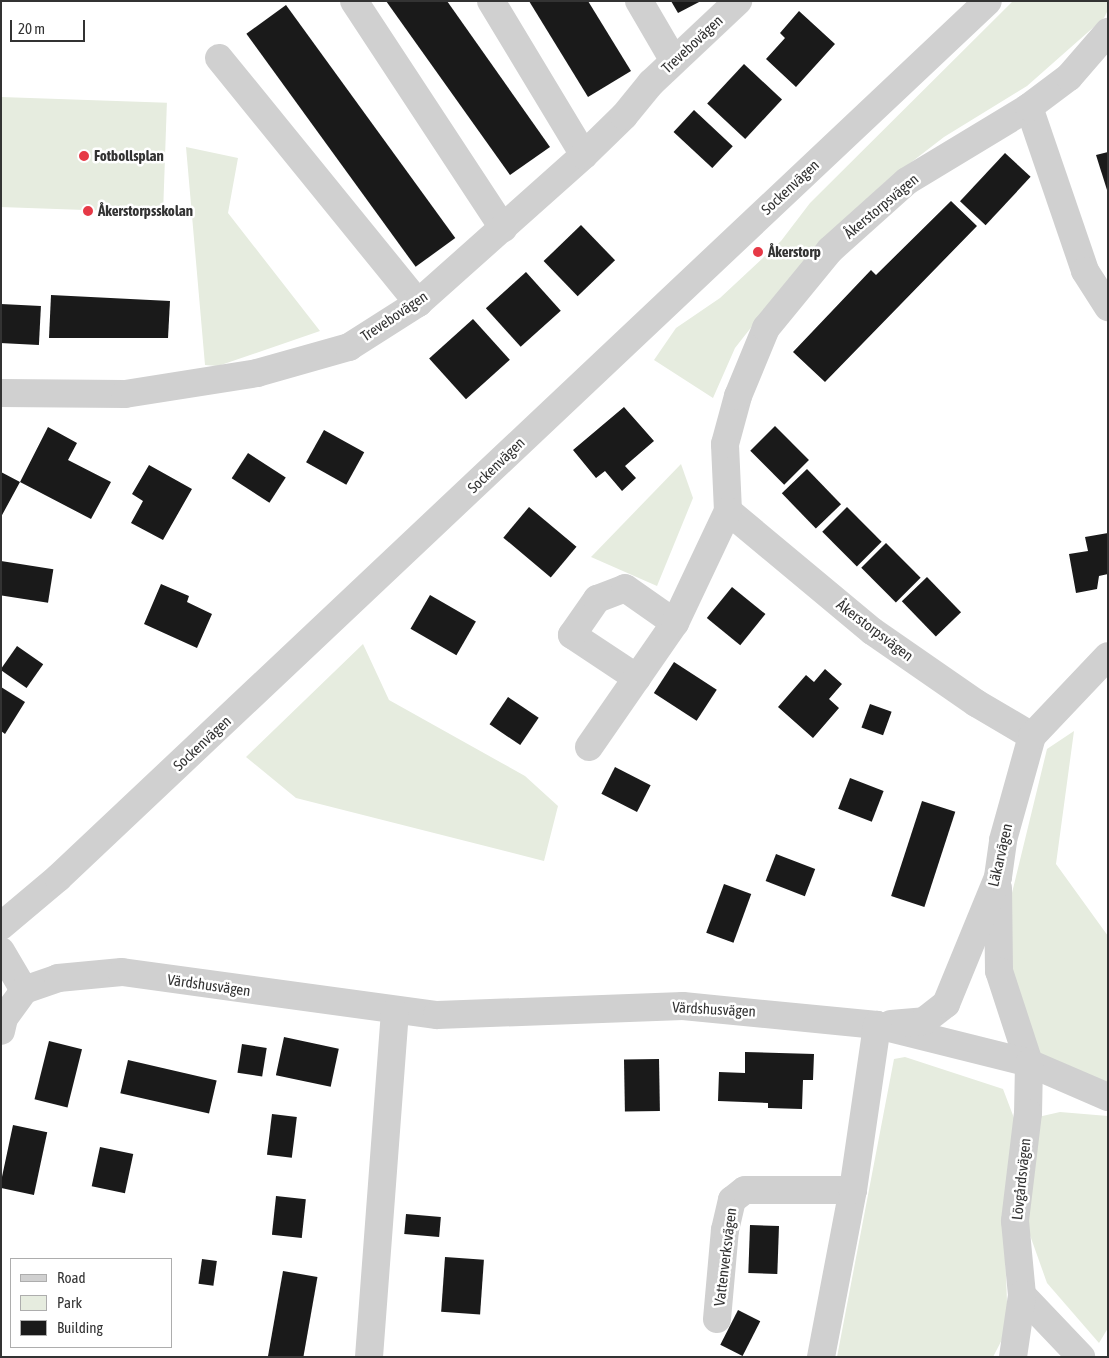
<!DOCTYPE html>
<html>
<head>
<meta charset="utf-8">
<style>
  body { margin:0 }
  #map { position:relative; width:1109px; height:1358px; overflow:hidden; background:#fff; font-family:"Asap Condensed",sans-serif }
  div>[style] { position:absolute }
  .green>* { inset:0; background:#e6ecdf; transform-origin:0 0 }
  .building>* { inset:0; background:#1a1a1a; transform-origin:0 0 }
  .minor>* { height:28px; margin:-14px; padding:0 14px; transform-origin:14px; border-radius:14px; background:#d0d0d0 }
  .dots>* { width:14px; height:14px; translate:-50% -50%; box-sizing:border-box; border:2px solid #fff; border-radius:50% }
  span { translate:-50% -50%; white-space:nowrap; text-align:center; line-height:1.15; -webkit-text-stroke:5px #fff; paint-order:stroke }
  .street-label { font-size:15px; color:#333 }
  .poi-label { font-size:15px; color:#333; font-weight:700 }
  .left { translate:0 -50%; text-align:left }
  .frame { position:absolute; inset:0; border:2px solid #333; pointer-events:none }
  .legend { position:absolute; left:10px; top:1258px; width:162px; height:90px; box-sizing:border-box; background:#fff; border:1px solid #adadad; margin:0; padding:6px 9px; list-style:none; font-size:15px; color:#333 }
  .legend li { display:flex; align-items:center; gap:10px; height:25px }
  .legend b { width:25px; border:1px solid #adadad }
  .scale { position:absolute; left:10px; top:20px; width:75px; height:22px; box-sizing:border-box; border:2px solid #333; border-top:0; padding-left:6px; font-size:15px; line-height:18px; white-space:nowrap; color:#333; -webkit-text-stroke:4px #fff; paint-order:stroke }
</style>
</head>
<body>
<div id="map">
  <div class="green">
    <div style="clip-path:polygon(1013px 1px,1108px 1px,1108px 10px,1104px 18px,1027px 86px,944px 137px,883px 184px,793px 274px,735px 348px,713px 398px,654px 360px,676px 328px,720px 298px,781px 241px,810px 203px)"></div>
    <div style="left:1px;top:97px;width:166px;height:110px;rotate:2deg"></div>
    <div style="clip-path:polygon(186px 147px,238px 158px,228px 213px,320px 331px,218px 366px,205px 365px)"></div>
    <div style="clip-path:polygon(681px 464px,693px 498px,657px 586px,591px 557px)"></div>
    <div style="clip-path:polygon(363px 644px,389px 700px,525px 776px,558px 806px,544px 861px,296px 798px,246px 757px)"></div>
    <div style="clip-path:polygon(1074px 731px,1056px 864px,1108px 936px,1108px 1090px,1049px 1081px,994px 967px,1047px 749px)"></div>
    <div style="clip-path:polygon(905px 1057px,1003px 1089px,1014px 1118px,1004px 1224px,1008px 1328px,993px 1357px,837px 1357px,894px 1059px)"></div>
    <div style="clip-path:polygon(1060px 1112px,1108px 1116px,1108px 1328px,1099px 1343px,1047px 1283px,1026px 1224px,1038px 1117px)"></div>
  </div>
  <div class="building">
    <div style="clip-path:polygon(386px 1px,447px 1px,550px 147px,510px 175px)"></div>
    <div style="clip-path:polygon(529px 1px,588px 1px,631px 71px,588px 97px)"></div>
    <div style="clip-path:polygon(671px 1px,701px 1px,678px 13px)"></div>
    <div style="left:286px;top:5px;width:288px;height:49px;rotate:54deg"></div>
    <div style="clip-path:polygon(799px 11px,835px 44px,796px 87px,766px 59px,785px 38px,780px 33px)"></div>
    <div style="left:744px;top:64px;width:52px;height:54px;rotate:43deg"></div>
    <div style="left:694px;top:110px;width:53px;height:30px;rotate:43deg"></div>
    <div style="clip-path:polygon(1108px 152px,1108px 190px,1107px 190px,1096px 155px)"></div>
    <div style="left:1005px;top:153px;width:35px;height:66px;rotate:43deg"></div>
    <div style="clip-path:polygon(951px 201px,977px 226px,825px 382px,793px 352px,871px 270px,876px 275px)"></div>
    <div style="left:581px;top:225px;width:49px;height:52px;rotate:46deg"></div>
    <div style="left:526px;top:272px;width:52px;height:54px;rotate:48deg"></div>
    <div style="clip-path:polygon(51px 295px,170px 301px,168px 338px,49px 338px)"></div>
    <div style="left:1px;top:304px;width:40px;height:39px;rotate:3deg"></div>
    <div style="left:473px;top:319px;width:55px;height:59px;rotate:48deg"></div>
    <div style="clip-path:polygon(624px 407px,654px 441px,625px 466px,636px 478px,622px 491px,605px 471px,596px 478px,573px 450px)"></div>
    <div style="left:775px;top:426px;width:48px;height:35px;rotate:45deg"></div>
    <div style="clip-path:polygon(48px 427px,77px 443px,68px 460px,111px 482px,91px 519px,20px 482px,1px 517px,1px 472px,20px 482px)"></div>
    <div style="left:324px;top:430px;width:46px;height:37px;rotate:29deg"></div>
    <div style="left:248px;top:453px;width:45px;height:30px;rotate:33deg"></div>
    <div style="clip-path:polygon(149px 465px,192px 489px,163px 540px,131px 523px,143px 501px,132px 494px)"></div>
    <div style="left:807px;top:469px;width:49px;height:35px;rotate:46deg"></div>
    <div style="left:529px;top:507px;width:62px;height:40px;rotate:40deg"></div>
    <div style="left:847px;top:507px;width:49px;height:35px;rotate:45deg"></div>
    <div style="clip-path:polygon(1108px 533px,1108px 574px,1099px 576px,1097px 589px,1076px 593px,1069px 554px,1088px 551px,1085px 537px)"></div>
    <div style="left:886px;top:543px;width:49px;height:35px;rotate:45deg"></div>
    <div style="left:1px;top:561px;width:53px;height:34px;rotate:9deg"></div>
    <div style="left:927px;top:577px;width:49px;height:35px;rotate:46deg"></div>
    <div style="clip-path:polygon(161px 584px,189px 596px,187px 602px,212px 614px,197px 648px,144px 624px)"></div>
    <div style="left:732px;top:587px;width:43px;height:40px;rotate:39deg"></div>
    <div style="left:430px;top:595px;width:53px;height:39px;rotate:30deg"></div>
    <div style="left:17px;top:646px;width:32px;height:29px;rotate:35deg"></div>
    <div style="left:674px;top:662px;width:51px;height:37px;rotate:33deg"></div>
    <div style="clip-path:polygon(825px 669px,842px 684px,829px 699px,839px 708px,813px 738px,778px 707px,806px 675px,814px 682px)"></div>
    <div style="clip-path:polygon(1px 687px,25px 702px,5px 734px,1px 731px)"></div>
    <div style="left:508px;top:697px;width:37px;height:33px;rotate:34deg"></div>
    <div style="left:870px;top:704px;width:23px;height:25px;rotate:20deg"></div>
    <div style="left:615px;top:767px;width:40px;height:30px;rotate:27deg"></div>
    <div style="left:850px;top:778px;width:36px;height:33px;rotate:21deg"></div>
    <div style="left:922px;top:801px;width:35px;height:100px;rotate:18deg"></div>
    <div style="left:776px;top:854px;width:42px;height:29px;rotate:21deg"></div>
    <div style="left:724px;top:884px;width:29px;height:52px;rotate:20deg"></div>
    <div style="left:284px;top:1037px;width:56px;height:39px;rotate:12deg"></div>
    <div style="left:49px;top:1041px;width:34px;height:60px;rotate:14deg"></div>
    <div style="left:242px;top:1044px;width:25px;height:29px;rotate:9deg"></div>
    <div style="clip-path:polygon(745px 1052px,814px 1054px,813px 1080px,803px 1080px,802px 1109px,768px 1108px,768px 1103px,718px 1101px,719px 1072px,745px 1073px)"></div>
    <div style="left:659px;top:1059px;width:52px;height:35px;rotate:89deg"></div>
    <div style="left:128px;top:1060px;width:91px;height:34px;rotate:13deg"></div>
    <div style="left:272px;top:1114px;width:25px;height:41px;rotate:7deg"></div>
    <div style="left:13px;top:1125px;width:35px;height:64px;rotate:12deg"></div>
    <div style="left:100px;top:1147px;width:34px;height:40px;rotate:12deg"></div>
    <div style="left:276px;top:1196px;width:30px;height:39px;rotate:6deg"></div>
    <div style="left:406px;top:1214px;width:35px;height:20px;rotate:5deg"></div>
    <div style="left:750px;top:1225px;width:29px;height:48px;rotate:2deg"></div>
    <div style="left:445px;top:1257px;width:39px;height:55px;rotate:4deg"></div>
    <div style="left:202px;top:1259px;width:15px;height:25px;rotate:8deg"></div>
    <div style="left:283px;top:1271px;width:35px;height:87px;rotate:10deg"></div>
    <div style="left:738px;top:1310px;width:25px;height:39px;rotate:27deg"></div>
  </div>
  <div class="minor">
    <div style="left:354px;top:1px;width:272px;rotate:56.7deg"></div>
    <div style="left:491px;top:1px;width:180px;rotate:58.9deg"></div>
    <div style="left:639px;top:1px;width:69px;rotate:59.7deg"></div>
    <div style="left:219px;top:58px;width:316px;rotate:50.9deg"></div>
    <div style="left:1029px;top:107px;width:173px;rotate:71.1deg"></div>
    <div style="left:1085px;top:271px;width:43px;rotate:57.4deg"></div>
    <div style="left:1px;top:393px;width:124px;rotate:0.5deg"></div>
    <div style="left:125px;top:394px;width:134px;rotate:-9deg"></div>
    <div style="left:257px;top:373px;width:96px;rotate:-15.8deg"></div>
    <div style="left:349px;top:347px;width:82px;rotate:-32.5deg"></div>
    <div style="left:418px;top:303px;width:222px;rotate:-41.7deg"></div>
    <div style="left:584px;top:155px;width:56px;rotate:-44.3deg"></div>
    <div style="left:624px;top:116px;width:43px;rotate:-50.7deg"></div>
    <div style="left:651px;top:83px;width:120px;rotate:-43.3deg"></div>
    <div style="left:637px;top:678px;width:78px;rotate:-146.5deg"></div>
    <div style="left:572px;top:635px;width:44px;rotate:-55.2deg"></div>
    <div style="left:597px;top:599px;width:30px;rotate:-21deg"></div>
    <div style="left:625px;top:588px;width:61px;rotate:35deg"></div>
    <div style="left:1032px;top:736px;width:65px;rotate:-149.5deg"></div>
    <div style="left:976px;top:703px;width:126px;rotate:-145.3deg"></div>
    <div style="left:872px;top:631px;width:187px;rotate:-140.2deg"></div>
    <div style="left:728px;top:511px;width:67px;rotate:-92.6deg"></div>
    <div style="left:725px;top:444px;width:50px;rotate:-74.8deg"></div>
    <div style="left:738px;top:396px;width:74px;rotate:-67.6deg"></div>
    <div style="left:766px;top:328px;width:101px;rotate:-50.6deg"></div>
    <div style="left:830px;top:250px;width:103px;rotate:-41.9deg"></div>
    <div style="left:907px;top:181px;width:143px;rotate:-31.2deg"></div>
    <div style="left:1029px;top:107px;width:50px;rotate:-36.9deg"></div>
    <div style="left:1069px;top:77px;width:60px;rotate:-49.1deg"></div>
    <div style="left:589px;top:747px;width:151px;rotate:-55.3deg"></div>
    <div style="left:675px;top:623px;width:124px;rotate:-64.7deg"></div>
    <div style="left:998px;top:888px;width:83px;rotate:89.3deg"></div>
    <div style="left:999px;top:971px;width:97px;rotate:71.9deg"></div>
    <div style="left:1029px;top:1063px;width:86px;rotate:23.3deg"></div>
    <div style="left:1px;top:926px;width:75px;rotate:-40.1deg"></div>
    <div style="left:58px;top:878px;width:1278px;rotate:-43.32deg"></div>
    <div style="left:1px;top:951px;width:45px;rotate:59.5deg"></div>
    <div style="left:24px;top:990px;width:36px;rotate:-19deg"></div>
    <div style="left:58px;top:978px;width:64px;rotate:-5.4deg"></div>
    <div style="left:122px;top:972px;width:318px;rotate:7.8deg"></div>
    <div style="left:437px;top:1015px;width:246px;rotate:-2.1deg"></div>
    <div style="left:683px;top:1006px;width:195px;rotate:5.6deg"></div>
    <div style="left:877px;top:1025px;width:157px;rotate:14deg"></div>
    <div style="left:1029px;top:1063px;width:50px;rotate:91.1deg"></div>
    <div style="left:1028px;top:1113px;width:109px;rotate:96.9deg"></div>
    <div style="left:1015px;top:1221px;width:74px;rotate:84.6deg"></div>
    <div style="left:1022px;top:1295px;width:86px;rotate:46.4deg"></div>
    <div style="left:891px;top:1024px;width:33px;rotate:-5deg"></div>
    <div style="left:924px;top:1021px;width:28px;rotate:-38deg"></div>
    <div style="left:946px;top:1004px;width:137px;rotate:-67.7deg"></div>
    <div style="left:998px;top:877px;width:37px;rotate:-82deg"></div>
    <div style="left:1003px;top:840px;width:108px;rotate:-74.4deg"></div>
    <div style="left:1032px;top:736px;width:110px;rotate:-46.5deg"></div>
    <div style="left:1px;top:1031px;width:13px;rotate:-77deg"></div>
    <div style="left:4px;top:1018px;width:34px;rotate:-54deg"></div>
    <div style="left:717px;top:1319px;width:89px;rotate:-84.9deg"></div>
    <div style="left:725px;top:1230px;width:31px;rotate:-77deg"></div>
    <div style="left:732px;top:1200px;width:16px;rotate:-38deg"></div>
    <div style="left:745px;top:1190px;width:108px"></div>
    <div style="left:369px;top:1357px;width:346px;rotate:-85.7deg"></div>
    <div style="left:821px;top:1357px;width:170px;rotate:-79.2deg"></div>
    <div style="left:853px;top:1190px;width:167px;rotate:-81.7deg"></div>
    <div style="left:1013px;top:1357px;width:63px;rotate:-81.7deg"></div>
  </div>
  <div class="dots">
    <div style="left:84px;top:156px;background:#e63946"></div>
    <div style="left:88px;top:211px;background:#e63946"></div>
    <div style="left:758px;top:252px;background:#e63946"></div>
  </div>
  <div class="street-label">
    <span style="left:692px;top:44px;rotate:-43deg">Trevebovägen</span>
    <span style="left:790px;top:187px;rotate:-43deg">Sockenvägen</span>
    <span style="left:881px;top:206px;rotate:-40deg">Åkerstorpsvägen</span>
    <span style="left:394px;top:316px;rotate:-34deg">Trevebovägen</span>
    <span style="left:496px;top:465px;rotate:-44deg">Sockenvägen</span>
    <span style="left:875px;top:630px;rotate:37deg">Åkerstorpsvägen</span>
    <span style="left:202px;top:743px;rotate:-43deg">Sockenvägen</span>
    <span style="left:1000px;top:855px;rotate:-77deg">Läkarvägen</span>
    <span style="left:209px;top:985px;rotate:8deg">Värdshusvägen</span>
    <span style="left:714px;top:1009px;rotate:3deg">Värdshusvägen</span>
    <span style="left:1021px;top:1179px;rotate:-84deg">Lövgårdsvägen</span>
    <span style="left:725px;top:1257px;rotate:-83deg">Vattenverksvägen</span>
  </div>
  <div class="poi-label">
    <span class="left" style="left:94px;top:156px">Fotbollsplan</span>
    <span class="left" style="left:98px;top:211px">Åkerstorpsskolan</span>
    <span class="left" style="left:768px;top:252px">Åkerstorp</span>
  </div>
  <div class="frame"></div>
  <ul class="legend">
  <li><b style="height:6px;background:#d0d0d0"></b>Road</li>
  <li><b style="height:14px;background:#e6ecdf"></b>Park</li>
  <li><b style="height:14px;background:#1a1a1a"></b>Building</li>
  </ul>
  <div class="scale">20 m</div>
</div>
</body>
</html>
